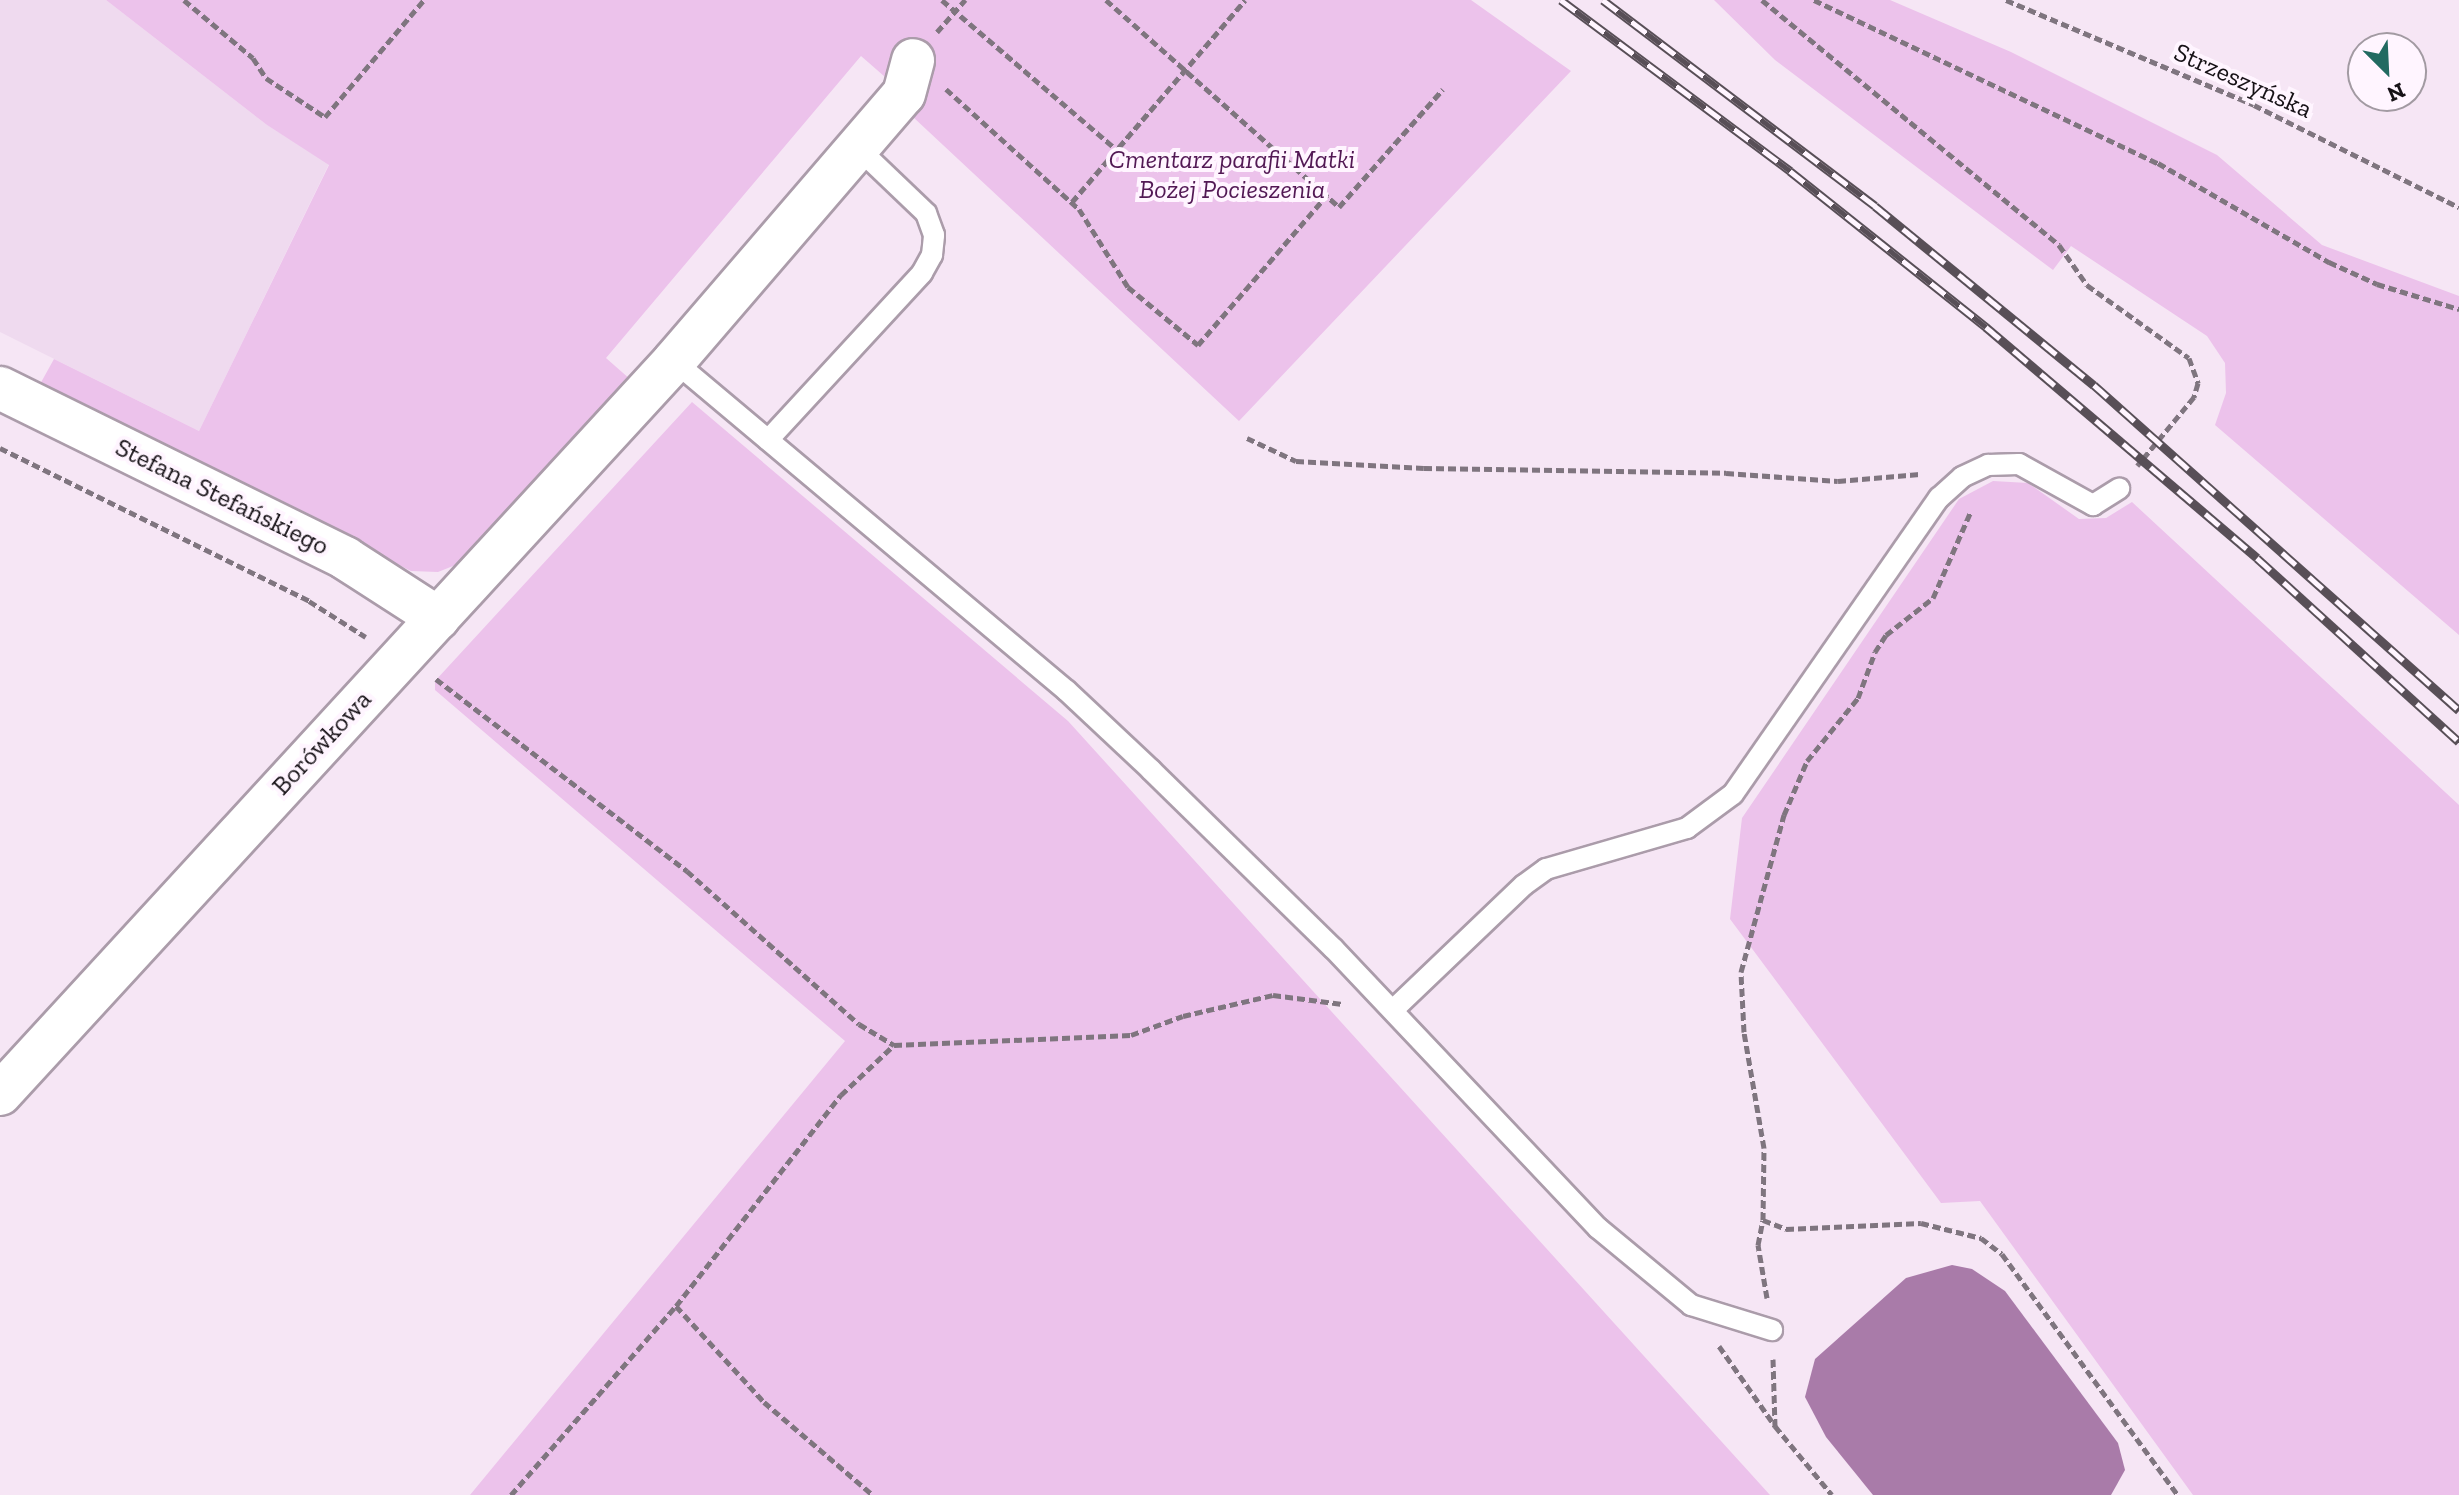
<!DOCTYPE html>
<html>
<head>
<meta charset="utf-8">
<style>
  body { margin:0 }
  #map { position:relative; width:2459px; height:1495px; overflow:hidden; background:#f6e6f5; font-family:"Zilla Slab",serif }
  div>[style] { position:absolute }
  .built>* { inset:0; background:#efdaef }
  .green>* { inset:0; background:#ecc2eb }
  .water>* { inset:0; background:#a97ba9 }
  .path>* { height:5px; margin-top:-2.5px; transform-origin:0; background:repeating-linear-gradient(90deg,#7f757f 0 8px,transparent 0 12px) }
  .roads { filter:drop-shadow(2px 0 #ab9caa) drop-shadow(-2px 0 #ab9caa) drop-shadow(0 2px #ab9caa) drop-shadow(0 -2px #ab9caa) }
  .lane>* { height:20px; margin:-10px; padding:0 10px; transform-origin:10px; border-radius:10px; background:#fff }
  .street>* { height:42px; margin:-21px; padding:0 21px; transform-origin:21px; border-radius:21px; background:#fff }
  .rail>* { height:9px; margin-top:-4.5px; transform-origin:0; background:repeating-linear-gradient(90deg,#fff5ff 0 18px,#584f57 0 36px); box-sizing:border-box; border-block:2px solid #584f57 }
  span { translate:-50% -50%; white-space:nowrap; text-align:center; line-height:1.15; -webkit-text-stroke:8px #fff5ff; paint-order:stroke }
  .street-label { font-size:26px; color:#161116 }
  .park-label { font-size:26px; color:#521854; font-style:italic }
  .north { position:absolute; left:2347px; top:32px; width:80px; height:80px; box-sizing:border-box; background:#fff5ff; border:2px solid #a29aa2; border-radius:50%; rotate:156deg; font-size:22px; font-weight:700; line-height:32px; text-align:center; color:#161116 }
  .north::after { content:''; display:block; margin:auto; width:28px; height:36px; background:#226a61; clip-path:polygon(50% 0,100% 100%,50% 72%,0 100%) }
</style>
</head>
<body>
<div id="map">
  <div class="built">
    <div style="clip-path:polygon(0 0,106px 0,267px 125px,329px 164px,199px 431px,0 332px)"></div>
  </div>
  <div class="green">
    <div style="clip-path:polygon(106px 0,1471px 0,1571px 71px,1239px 421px,913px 117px,916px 104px,861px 56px,606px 358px,631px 380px,463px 562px,438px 572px,411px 571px,39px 386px,54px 359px,199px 431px,329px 165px,267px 125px)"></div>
    <div style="clip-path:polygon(1714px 0,1890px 0,2011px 52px,2217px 155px,2322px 245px,2459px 296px,2459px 635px,2215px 425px,2226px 393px,2225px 363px,2207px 336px,2071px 246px,2053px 270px,1775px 60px)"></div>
    <div style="clip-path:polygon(692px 402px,1068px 721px,1770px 1495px,470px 1495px,845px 1041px,435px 690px,435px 681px)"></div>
    <div style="clip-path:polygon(1993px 481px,2028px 483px,2079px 519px,2106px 518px,2132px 502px,2459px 805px,2459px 1495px,2193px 1495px,1980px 1201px,1941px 1203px,1730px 919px,1742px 818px,1959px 499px)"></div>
  </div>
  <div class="water">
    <div style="clip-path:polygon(1952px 1265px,1972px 1269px,2005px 1291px,2118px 1443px,2125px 1470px,2111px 1495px,1873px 1495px,1826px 1437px,1805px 1397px,1815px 1359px,1906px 1278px)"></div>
  </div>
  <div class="path">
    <div style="left:184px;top:0;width:90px;rotate:40deg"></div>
    <div style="left:253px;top:58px;width:24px;rotate:57deg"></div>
    <div style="left:266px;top:78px;width:71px;rotate:33.5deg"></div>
    <div style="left:325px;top:117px;width:153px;rotate:-49.8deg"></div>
    <div style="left:942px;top:0;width:238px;rotate:40.6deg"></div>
    <div style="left:1106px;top:0;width:312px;rotate:41.6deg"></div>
    <div style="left:1339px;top:207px;width:157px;rotate:-48.6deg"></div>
    <div style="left:1762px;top:0;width:385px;rotate:39.5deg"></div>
    <div style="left:2059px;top:245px;width:49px;rotate:55deg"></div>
    <div style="left:2087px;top:285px;width:125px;rotate:35.6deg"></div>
    <div style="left:2189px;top:358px;width:27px;rotate:70deg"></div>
    <div style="left:2198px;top:383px;width:15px;rotate:106deg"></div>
    <div style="left:2194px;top:397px;width:89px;rotate:129.6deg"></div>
    <div style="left:1814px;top:0;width:381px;rotate:25.4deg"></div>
    <div style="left:2158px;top:163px;width:198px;rotate:30.1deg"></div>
    <div style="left:2329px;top:262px;width:53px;rotate:24.6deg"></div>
    <div style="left:2377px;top:284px;width:86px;rotate:17deg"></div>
    <div style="left:2006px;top:0;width:269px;rotate:22.9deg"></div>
    <div style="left:2254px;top:105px;width:229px;rotate:26.5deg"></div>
    <div style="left:937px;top:32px;width:43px;rotate:-48.8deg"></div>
    <div style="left:946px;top:89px;width:179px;rotate:42.1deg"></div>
    <div style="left:1079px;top:209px;width:92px;rotate:57.9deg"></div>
    <div style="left:1128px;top:287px;width:91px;rotate:39.6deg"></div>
    <div style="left:1198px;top:345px;width:198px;rotate:-49.3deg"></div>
    <div style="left:1072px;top:202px;width:266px;rotate:-49.4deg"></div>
    <div style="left:1247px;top:438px;width:54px;rotate:25.1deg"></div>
    <div style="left:1296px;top:461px;width:128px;rotate:3.1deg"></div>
    <div style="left:1424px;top:468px;width:302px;rotate:0.9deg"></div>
    <div style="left:1726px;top:473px;width:112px;rotate:4.1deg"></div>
    <div style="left:1838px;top:481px;width:82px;rotate:-4.9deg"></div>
    <div style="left:0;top:448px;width:345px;rotate:26.3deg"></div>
    <div style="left:309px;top:601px;width:67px;rotate:32.3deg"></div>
    <div style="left:436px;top:679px;width:316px;rotate:37.4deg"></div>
    <div style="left:687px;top:871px;width:230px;rotate:41.7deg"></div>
    <div style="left:859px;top:1024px;width:41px;rotate:31deg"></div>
    <div style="left:894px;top:1045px;width:237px;rotate:-2.4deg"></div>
    <div style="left:1131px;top:1035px;width:55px;rotate:-20.1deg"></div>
    <div style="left:1183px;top:1016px;width:92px;rotate:-13.1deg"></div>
    <div style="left:1273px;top:995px;width:70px;rotate:7.4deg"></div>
    <div style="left:1763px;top:1220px;width:72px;rotate:-89.2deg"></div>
    <div style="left:1764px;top:1148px;width:118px;rotate:-99.8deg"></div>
    <div style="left:1744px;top:1032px;width:60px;rotate:-92.9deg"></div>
    <div style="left:1741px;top:972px;width:163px;rotate:-74.7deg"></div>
    <div style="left:1784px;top:815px;width:59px;rotate:-66.9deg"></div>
    <div style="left:1807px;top:761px;width:81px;rotate:-51deg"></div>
    <div style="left:1858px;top:698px;width:49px;rotate:-69.7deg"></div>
    <div style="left:1875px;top:652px;width:20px;rotate:-57deg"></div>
    <div style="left:1886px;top:635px;width:60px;rotate:-38.2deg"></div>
    <div style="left:1933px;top:598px;width:95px;rotate:-66.4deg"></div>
    <div style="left:1767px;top:1298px;width:54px;rotate:-99.6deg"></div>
    <div style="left:1758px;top:1245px;width:25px;rotate:-79deg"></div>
    <div style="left:1763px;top:1220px;width:25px;rotate:21deg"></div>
    <div style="left:1786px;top:1229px;width:135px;rotate:-2.5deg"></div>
    <div style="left:1921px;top:1223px;width:62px;rotate:14deg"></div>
    <div style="left:1981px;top:1238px;width:26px;rotate:37deg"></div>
    <div style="left:2002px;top:1254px;width:298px;rotate:53.9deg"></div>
    <div style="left:676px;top:1306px;width:130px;rotate:47.5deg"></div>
    <div style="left:764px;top:1402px;width:143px;rotate:40.5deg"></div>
    <div style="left:1719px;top:1346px;width:98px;rotate:55deg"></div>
    <div style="left:1775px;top:1426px;width:89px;rotate:50.4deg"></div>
    <div style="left:1773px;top:1359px;width:67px;rotate:88.3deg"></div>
    <div style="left:511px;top:1495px;width:251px;rotate:-48.9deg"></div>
    <div style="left:676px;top:1306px;width:268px;rotate:-52deg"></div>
    <div style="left:841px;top:1095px;width:73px;rotate:-43.3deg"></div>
  </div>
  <div class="roads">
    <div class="lane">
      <div style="left:674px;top:361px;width:513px;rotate:40.02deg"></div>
      <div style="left:1067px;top:691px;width:115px;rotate:43.2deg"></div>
      <div style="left:1151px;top:770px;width:255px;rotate:44.4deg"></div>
      <div style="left:1333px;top:948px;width:386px;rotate:46.6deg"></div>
      <div style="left:1598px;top:1228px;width:121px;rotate:39.6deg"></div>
      <div style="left:1691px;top:1305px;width:85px;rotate:17.2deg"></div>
      <div style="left:768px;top:440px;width:227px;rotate:-47.3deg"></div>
      <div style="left:922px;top:273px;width:21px;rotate:-61deg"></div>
      <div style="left:932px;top:255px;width:20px;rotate:-84deg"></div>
      <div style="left:934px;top:235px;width:23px;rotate:-110deg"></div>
      <div style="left:926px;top:213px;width:94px;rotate:-136.3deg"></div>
      <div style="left:1393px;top:1010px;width:181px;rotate:-43.7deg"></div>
      <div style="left:1524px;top:885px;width:27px;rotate:-36deg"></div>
      <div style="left:1546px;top:869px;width:147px;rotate:-16.2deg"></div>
      <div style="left:1687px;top:828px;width:57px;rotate:-36.5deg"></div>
      <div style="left:1733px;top:794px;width:361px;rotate:-55.2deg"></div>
      <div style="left:1939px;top:498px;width:31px;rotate:-42deg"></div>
      <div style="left:1962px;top:477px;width:29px;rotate:-25deg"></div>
      <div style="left:1988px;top:465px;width:31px;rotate:-2deg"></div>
      <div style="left:2019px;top:464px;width:85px;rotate:29deg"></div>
      <div style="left:2093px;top:505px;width:31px;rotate:-32deg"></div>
    </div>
    <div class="street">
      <div style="left:0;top:388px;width:385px;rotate:26.2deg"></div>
      <div style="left:345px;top:558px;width:111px;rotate:32.8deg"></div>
      <div style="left:0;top:1094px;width:996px;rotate:-47.4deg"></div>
      <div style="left:674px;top:361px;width:352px;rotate:-49.3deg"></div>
      <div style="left:904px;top:94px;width:35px;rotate:-75deg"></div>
    </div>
  </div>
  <div class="rail">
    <div style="left:1561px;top:0;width:286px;rotate:36.7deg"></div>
    <div style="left:1790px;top:171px;width:251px;rotate:38.5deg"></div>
    <div style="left:1986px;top:327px;width:356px;rotate:40.4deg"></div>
    <div style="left:2257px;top:558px;width:273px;rotate:42.3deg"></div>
    <div style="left:1603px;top:0;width:341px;rotate:37.1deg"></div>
    <div style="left:1875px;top:206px;width:283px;rotate:39.3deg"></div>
    <div style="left:2094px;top:385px;width:489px;rotate:41.7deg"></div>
  </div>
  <div class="street-label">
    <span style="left:2243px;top:81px;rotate:24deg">Strzeszyńska</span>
    <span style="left:222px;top:497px;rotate:26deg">Stefana Stefańskiego</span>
    <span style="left:322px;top:743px;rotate:-47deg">Borówkowa</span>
  </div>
  <div class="park-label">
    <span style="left:1232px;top:175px">Cmentarz parafii Matki<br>Bożej Pocieszenia</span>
  </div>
  <div class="north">N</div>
</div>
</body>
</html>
